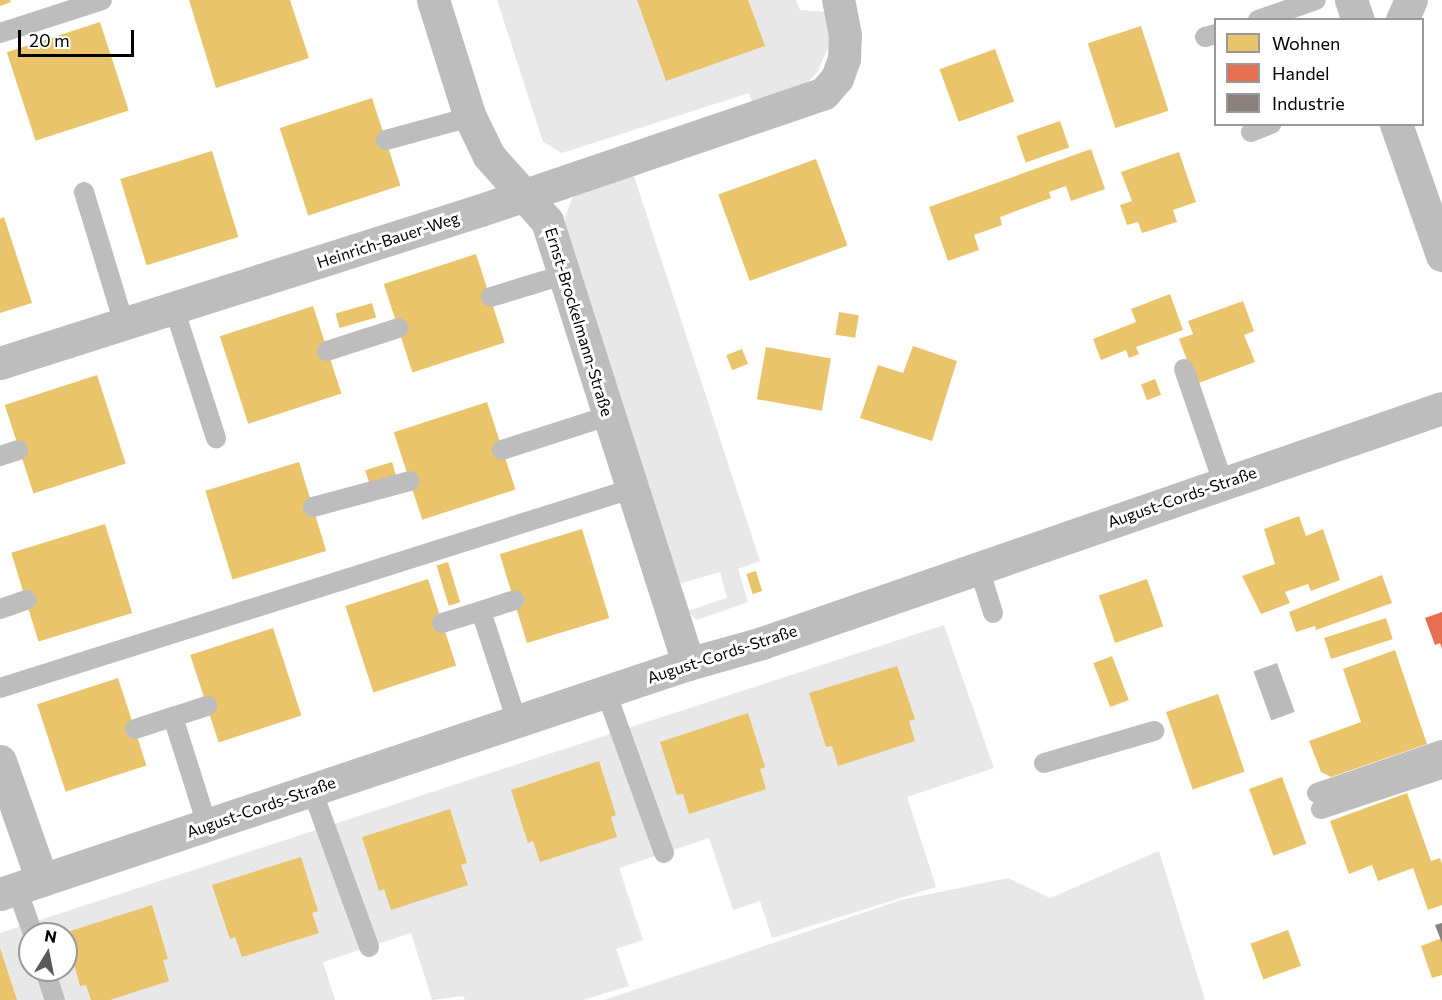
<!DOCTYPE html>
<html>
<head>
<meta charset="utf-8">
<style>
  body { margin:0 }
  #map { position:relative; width:1442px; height:1000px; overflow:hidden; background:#fff; font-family:Commissioner,sans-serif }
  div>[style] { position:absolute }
  .green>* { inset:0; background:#e8e8e8 }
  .water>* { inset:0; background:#bababa; transform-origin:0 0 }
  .homes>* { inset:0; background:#e9c46a; transform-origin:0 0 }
  .shops>* { inset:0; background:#e76f51 }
  .industry>* { inset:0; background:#8a817c }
  .service>* { height:20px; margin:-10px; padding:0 10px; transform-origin:10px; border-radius:10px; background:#bdbdbd }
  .minor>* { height:33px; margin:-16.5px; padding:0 16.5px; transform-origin:16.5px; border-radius:16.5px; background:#bdbdbd }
  .tertiary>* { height:33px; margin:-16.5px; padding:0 16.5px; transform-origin:16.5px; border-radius:16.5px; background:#bdbdbd }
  span { translate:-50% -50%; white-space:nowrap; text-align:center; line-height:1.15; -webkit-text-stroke:6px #fff; paint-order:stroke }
  .street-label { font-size:16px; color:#000 }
  .legend { position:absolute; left:1214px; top:18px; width:210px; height:108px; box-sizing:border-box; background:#fff; border:2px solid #999; margin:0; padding:8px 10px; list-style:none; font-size:18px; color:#000 }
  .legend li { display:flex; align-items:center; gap:12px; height:30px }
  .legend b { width:30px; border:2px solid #999 }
  .north { position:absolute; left:18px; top:922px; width:60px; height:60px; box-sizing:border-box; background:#fff; border:2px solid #999; border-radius:50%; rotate:10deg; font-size:16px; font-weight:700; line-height:24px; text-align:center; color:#000 }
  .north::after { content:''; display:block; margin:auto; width:21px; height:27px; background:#595959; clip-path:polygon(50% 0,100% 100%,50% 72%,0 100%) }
  .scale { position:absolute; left:18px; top:30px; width:116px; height:27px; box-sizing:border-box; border:3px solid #000; border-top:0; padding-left:8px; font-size:18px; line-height:21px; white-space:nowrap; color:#000; -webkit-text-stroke:4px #fff; paint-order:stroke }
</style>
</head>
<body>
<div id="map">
  <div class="green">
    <div style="clip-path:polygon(497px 0,796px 0,800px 10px,830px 12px,830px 27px,828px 48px,817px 73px,796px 93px,754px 106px,749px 93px,562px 153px,543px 142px)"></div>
    <div style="clip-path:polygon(632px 170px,760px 561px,738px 569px,748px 602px,697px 620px,687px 611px,727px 598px,720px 572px,678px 584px,566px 233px,565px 218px,571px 200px,586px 185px)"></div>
    <div style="clip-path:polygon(evenodd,944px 625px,994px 768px,907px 797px,936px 887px,772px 938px,760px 901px,733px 910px,709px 838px,619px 868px,643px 940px,616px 949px,629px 986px,583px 1000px,465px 1000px,463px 996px,432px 1000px,411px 933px,323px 962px,335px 1000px,0 1000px,0 933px,944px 625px,30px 934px,66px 934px,66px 970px,30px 970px,30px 934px)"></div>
    <div style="clip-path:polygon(1159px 851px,1205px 1000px,604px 1000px,901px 900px,1008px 878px,1050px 898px)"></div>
  </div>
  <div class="water">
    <div style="left:1277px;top:663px;width:52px;height:25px;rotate:70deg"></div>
  </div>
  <div class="homes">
    <div style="clip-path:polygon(0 0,10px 0,11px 2px,0 6px)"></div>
    <div style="clip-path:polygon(189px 0,290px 0,309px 58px,216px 88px)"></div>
    <div style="clip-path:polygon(637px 0,748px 0,765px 46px,666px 81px)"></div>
    <div style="left:100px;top:22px;width:93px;height:98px;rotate:72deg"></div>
    <div style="left:1141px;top:26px;width:89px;height:56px;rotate:72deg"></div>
    <div style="left:995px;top:49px;width:56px;height:59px;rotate:70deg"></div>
    <div style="left:372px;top:98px;width:92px;height:97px;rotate:72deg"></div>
    <div style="left:1060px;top:121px;width:28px;height:46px;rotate:71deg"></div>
    <div style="clip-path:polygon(1091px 149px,1105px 189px,1071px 201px,1066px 186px,1049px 192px,1051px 198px,1000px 217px,1002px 225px,974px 235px,979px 250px,948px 261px,929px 207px)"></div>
    <div style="left:212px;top:151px;width:90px;height:96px;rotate:73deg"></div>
    <div style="clip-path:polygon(1179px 152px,1196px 202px,1173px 210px,1177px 222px,1142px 233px,1138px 222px,1127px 225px,1120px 205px,1132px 201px,1121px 172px)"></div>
    <div style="left:816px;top:159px;width:92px;height:104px;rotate:70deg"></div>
    <div style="clip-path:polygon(4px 217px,32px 303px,0 313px,0 219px)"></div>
    <div style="left:476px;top:254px;width:93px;height:97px;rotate:72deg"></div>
    <div style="clip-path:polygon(1170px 294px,1183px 330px,1136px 347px,1139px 354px,1129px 358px,1126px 350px,1101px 360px,1093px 339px,1136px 322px,1131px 309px)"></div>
    <div style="clip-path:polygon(1243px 301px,1254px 331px,1244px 335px,1255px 362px,1196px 384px,1179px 339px,1193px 334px,1188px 321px)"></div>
    <div style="left:372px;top:303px;width:15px;height:38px;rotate:74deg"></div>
    <div style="left:313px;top:306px;width:92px;height:98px;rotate:72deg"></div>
    <div style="left:839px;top:312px;width:20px;height:23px;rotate:9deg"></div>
    <div style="clip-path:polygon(913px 346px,957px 361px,932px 441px,860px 418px,878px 365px,903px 373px)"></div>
    <div style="left:766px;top:347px;width:66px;height:53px;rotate:10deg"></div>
    <div style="left:742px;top:349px;width:16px;height:17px;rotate:68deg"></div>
    <div style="left:97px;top:375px;width:93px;height:97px;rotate:72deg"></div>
    <div style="left:1155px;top:379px;width:17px;height:15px;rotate:69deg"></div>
    <div style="left:487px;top:402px;width:92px;height:98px;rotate:72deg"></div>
    <div style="left:299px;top:462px;width:93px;height:98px;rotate:73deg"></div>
    <div style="left:392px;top:462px;width:14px;height:28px;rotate:73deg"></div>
    <div style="clip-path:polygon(1299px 516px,1306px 536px,1323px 529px,1340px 580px,1311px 591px,1308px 584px,1285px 592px,1290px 603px,1261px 614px,1242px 576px,1275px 564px,1264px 529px)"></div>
    <div style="left:105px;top:524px;width:93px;height:98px;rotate:73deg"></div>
    <div style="left:582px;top:529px;width:93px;height:86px;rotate:73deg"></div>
    <div style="left:448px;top:562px;width:42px;height:12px;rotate:73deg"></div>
    <div style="left:756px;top:571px;width:21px;height:10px;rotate:73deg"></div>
    <div style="clip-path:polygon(1382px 575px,1392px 603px,1316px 630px,1315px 626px,1296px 632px,1289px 612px)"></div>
    <div style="left:428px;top:579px;width:91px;height:87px;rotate:72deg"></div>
    <div style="left:1147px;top:579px;width:50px;height:51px;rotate:71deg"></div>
    <div style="left:1386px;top:618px;width:22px;height:65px;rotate:72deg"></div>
    <div style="left:273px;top:628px;width:92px;height:87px;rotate:72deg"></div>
    <div style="clip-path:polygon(1395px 650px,1427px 744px,1331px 777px,1321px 772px,1309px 741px,1361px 722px,1343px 669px)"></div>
    <div style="left:1112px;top:656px;width:47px;height:20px;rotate:69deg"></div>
    <div style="clip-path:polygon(897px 666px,915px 719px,909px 721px,915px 741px,838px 766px,832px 746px,826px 747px,809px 693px)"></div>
    <div style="left:118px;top:678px;width:92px;height:85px;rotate:72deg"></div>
    <div style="left:1218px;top:694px;width:82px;height:55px;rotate:71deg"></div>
    <div style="clip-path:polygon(748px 713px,765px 767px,760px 769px,766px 789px,689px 814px,683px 794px,677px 795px,660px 742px)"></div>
    <div style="clip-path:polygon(599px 761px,616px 815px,611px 817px,617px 837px,540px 862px,533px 841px,528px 843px,511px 790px)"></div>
    <div style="left:1282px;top:777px;width:71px;height:35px;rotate:70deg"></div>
    <div style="clip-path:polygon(1407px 793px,1431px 861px,1440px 858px,1442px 864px,1442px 905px,1428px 910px,1413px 868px,1378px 881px,1372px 865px,1349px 874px,1330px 821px)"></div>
    <div style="clip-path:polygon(450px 809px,467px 863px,461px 865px,468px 885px,391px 910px,384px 889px,379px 891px,362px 837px)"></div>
    <div style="clip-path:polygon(301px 857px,318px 911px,312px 913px,319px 933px,242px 957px,235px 937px,230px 939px,212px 885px)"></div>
    <div style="clip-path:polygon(152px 905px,168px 959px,163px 960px,169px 981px,110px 1000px,91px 1000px,86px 985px,80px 986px,66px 934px,61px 934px)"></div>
    <div style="left:1288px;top:930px;width:38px;height:40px;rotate:70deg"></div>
    <div style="clip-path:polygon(1442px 938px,1442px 975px,1432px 978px,1421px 946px)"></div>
    <div style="clip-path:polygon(0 948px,17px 1000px,0 1000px)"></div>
  </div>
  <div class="shops">
    <div style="clip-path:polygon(1442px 612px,1442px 649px,1440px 643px,1435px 645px,1425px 618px)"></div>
  </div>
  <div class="industry">
    <div style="clip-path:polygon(1442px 923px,1442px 943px,1435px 925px)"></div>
  </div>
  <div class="service">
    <div style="left:1258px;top:20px;width:61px;rotate:-19deg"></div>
    <div style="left:0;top:33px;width:107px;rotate:-17.9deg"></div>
    <div style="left:1205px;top:37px;width:11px;rotate:-15deg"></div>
    <div style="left:1251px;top:132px;width:22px;rotate:-22deg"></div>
    <div style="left:386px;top:140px;width:87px;rotate:-15.3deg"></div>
    <div style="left:84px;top:192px;width:138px;rotate:73.1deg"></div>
    <div style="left:491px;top:297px;width:75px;rotate:-17deg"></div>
    <div style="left:174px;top:308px;width:137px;rotate:72.1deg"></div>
    <div style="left:327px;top:351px;width:75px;rotate:-17.9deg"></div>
    <div style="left:1184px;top:369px;width:120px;rotate:71deg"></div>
    <div style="left:502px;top:450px;width:111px;rotate:-17.8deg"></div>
    <div style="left:0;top:456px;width:19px;rotate:-18deg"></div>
    <div style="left:313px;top:507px;width:100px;rotate:-15deg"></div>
    <div style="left:979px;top:568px;width:47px;rotate:72.7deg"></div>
    <div style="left:0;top:609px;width:28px;rotate:-19deg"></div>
    <div style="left:481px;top:611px;width:35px;rotate:-18deg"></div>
    <div style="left:442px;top:623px;width:41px;rotate:-17.1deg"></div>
    <div style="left:481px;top:611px;width:117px;rotate:72deg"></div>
    <div style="left:0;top:688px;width:662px;rotate:-17.5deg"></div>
    <div style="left:606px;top:692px;width:171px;rotate:70.2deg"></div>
    <div style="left:173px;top:717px;width:36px;rotate:-18deg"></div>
    <div style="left:135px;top:729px;width:40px;rotate:-18deg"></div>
    <div style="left:173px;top:717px;width:113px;rotate:72.5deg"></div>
    <div style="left:1044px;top:763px;width:115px;rotate:-16.2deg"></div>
    <div style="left:312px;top:790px;width:167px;rotate:70deg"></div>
    <div style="left:1317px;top:793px;width:132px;rotate:-19deg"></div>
    <div style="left:1321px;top:809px;width:127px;rotate:-18.3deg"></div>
    <div style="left:17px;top:889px;width:48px;rotate:70.4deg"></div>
    <div style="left:45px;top:970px;width:32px;rotate:72deg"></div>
  </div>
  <div class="minor">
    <div style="left:433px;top:0;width:123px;rotate:72.5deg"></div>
    <div style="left:470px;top:117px;width:43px;rotate:64deg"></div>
    <div style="left:489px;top:156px;width:87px;rotate:48.3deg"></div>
    <div style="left:547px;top:221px;width:465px;rotate:72.3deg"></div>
    <div style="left:1402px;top:20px;width:22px;rotate:-66deg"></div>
    <div style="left:0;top:363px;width:505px;rotate:-17.65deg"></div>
    <div style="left:481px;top:210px;width:362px;rotate:-18.8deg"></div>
    <div style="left:824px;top:93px;width:20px;rotate:-49deg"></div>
    <div style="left:837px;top:78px;width:20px;rotate:-70deg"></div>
    <div style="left:844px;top:59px;width:24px;rotate:-88deg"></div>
    <div style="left:845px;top:35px;width:36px;rotate:-101deg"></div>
    <div style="left:0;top:761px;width:126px;rotate:70.6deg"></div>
    <div style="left:0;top:894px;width:725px;rotate:-18.48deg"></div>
    <div style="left:688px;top:664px;width:77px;rotate:-15.8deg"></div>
    <div style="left:762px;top:643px;width:719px;rotate:-19.06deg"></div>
  </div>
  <div class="tertiary">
    <div style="left:1351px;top:0;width:21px;rotate:71deg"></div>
    <div style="left:1396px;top:124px;width:139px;rotate:70.7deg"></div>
  </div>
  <div class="street-label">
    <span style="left:388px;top:240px;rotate:-18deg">Heinrich-Bauer-Weg</span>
    <span style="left:579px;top:322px;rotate:73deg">Ernst-Brockelmann-Straße</span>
    <span style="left:1182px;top:497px;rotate:-19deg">August-Cords-Straße</span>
    <span style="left:722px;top:654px;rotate:-18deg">August-Cords-Straße</span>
    <span style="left:261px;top:807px;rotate:-19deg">August-Cords-Straße</span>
  </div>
  <ul class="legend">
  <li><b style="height:16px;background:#e9c46a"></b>Wohnen</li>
  <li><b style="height:16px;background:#e76f51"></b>Handel</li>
  <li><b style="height:16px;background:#8a817c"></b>Industrie</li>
  </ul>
  <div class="north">N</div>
  <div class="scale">20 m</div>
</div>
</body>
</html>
